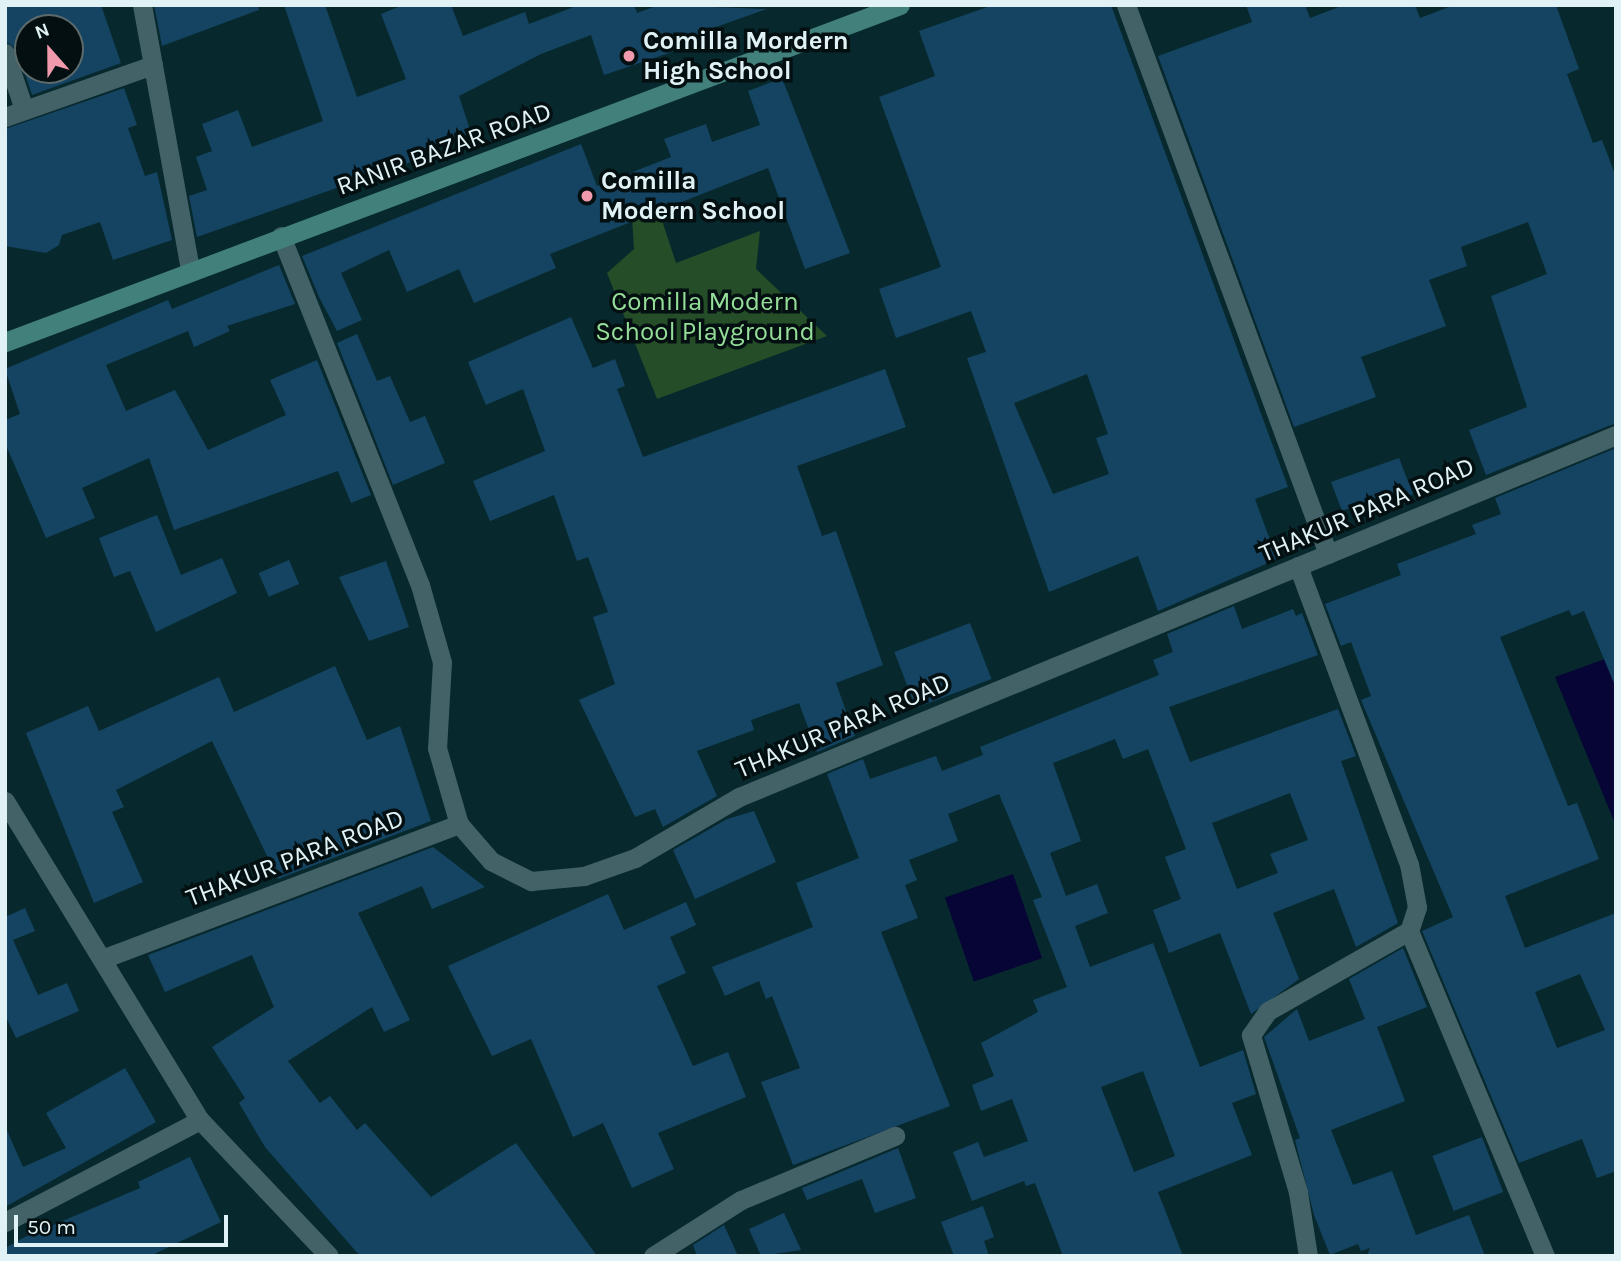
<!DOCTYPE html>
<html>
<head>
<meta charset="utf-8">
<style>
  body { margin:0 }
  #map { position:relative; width:1621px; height:1261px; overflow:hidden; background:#07292d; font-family:Karla,sans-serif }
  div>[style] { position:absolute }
  .green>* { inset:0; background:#244d28 }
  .water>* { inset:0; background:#060535; transform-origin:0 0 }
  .building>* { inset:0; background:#144462; transform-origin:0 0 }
  .minor>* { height:19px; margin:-9.5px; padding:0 9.5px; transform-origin:9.5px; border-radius:9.5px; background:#426267 }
  .secondary>* { height:19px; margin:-9.5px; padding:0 9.5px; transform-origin:9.5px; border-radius:9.5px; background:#42807c }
  .dots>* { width:19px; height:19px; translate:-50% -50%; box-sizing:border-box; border:4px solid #040f11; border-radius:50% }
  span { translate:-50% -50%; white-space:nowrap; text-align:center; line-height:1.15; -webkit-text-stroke:7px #040f11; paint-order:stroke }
  .poi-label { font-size:26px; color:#e0f2f5; font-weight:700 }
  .left { translate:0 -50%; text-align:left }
  .street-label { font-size:26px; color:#e0f2f5 }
  .park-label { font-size:26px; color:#95de99 }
  .frame { position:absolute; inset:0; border:7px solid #e0f2f5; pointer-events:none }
  .north { position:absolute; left:14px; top:14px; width:70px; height:70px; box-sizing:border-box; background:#040f11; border:2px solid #5c6a6c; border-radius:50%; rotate:339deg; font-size:19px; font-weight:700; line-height:28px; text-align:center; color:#e0f2f5 }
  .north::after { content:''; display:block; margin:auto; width:24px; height:32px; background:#f29aad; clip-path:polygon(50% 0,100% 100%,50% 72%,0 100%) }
  .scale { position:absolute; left:14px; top:1215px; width:214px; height:32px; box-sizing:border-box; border:4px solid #e0f2f5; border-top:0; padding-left:9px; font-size:21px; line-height:24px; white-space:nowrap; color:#e0f2f5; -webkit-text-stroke:5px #040f11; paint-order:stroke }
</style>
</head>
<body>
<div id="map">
  <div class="green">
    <div style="clip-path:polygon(659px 211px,676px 263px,760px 231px,756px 269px,827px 336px,657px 399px,607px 273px,634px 249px,632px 218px)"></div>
  </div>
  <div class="water">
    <div style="clip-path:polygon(1616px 655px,1616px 826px,1555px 677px)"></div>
    <div style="left:1013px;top:874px;width:89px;height:72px;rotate:71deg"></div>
  </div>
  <div class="building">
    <div style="clip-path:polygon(evenodd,5px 5px,101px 5px,121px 63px,32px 95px,17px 49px,5px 41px,5px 5px,28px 28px,70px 28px,70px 70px,28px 70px,28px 28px)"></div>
    <div style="clip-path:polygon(154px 5px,258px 5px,259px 10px,162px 46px)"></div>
    <div style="clip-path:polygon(284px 5px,325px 5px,357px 97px,406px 79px,381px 14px,403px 5px,451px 5px,463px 36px,525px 12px,529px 24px,579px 5px,634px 5px,637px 13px,659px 5px,767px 9px,713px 28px,716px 37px,604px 75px,591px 35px,541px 54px,459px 96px,471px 133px,419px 150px,422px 158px,197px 237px,189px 196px,207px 190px,196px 157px,212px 151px,202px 124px,238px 110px,252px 147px,323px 121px)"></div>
    <div style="clip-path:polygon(evenodd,993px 5px,1111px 5px,1288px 487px,1255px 499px,1277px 559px,1158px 611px,1138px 556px,1049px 592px,967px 358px,986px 352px,971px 311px,896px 338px,879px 289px,941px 267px,879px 97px,935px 76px,919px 31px,993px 5px,1087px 374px,1108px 434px,1096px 438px,1109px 474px,1053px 494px,1014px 403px,1087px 374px)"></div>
    <div style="clip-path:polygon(1246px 5px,1305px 5px,1310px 18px,1344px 5px,1415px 5px,1420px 18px,1454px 5px,1556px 5px,1579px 69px,1567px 74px,1593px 143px,1602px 140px,1616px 177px,1616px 423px,1486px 475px,1469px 430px,1527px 407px,1491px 296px,1547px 274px,1528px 222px,1461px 247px,1467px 266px,1429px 280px,1446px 326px,1361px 357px,1376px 397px,1294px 427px,1158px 56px,1252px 22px)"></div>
    <div style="clip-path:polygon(782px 78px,850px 253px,805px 269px,768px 168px,550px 254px,556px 268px,474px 303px,459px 269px,407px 292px,389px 250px,341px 273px,362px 320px,337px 331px,319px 297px,302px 256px,581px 144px,597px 186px,671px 157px,664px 139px,706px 124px,712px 142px,760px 125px,748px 91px)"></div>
    <div style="clip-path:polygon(124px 88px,137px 125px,128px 128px,145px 176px,157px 172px,172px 240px,113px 260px,100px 222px,62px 235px,59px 245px,46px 253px,5px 246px,5px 129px)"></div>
    <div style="clip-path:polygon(279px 265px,295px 304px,227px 326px,230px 331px,194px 347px,188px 331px,106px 365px,126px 411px,175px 390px,208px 450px,286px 415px,270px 380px,317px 360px,371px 495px,351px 503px,338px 471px,174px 530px,149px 458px,82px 488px,95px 518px,46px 538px,5px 443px,5px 420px,20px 414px,5px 369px,168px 300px,172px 309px)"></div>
    <div style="clip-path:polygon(571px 317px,593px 368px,615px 359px,625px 386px,617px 389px,643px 457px,885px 369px,906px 427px,797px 466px,822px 536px,836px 531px,883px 665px,836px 683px,855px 736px,817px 752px,799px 703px,751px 720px,754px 730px,697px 751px,717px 796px,663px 827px,655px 809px,635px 817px,579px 700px,615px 684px,593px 617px,608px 612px,588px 557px,577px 561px,554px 495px,490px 521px,473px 481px,545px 451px,523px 389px,486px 405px,468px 362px)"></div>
    <div style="clip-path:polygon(357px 334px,377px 381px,390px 376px,410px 422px,425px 416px,445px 463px,393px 485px,337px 343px)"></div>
    <div style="clip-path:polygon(evenodd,1616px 448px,1616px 688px,1584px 611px,1572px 616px,1569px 610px,1500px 637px,1568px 806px,1577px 803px,1599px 859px,1505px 896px,1525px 948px,1616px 913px,1616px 1171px,1597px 1178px,1582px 1139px,1519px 1163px,1422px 931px,1453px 917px,1361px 700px,1371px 696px,1351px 642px,1341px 646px,1325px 604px,1401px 575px,1397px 564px,1476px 534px,1472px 525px,1501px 514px,1495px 498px,1616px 448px,1580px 974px,1605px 1030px,1557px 1048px,1535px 992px,1580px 974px)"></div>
    <div style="clip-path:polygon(1399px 458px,1413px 494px,1393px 502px,1389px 493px,1342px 511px,1331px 482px)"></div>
    <div style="clip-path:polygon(157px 515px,181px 575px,222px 558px,237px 593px,156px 632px,130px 571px,114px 577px,99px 538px)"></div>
    <div style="left:289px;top:560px;width:26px;height:33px;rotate:67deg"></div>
    <div style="clip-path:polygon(386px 561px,409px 627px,369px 641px,339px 577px)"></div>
    <div style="clip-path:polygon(evenodd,1234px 606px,1242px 629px,1293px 609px,1296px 616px,1302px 613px,1318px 655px,1169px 707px,1190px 762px,1338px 709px,1356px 756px,1341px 761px,1398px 923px,1356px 947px,1334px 889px,1273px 913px,1299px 979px,1251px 1014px,1220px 933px,1169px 953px,1153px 910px,1181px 899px,1165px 857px,1186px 849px,1148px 749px,1123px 759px,1115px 739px,1053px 763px,1081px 841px,1050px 853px,1066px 896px,1097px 884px,1108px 913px,1075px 926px,1090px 967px,1153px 943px,1200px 1067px,1243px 1050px,1256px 1094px,1232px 1103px,1252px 1155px,1158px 1192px,1183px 1256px,1063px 1256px,1035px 1183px,1026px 1186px,1024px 1181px,972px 1201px,953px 1152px,978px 1142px,984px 1157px,1028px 1141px,1012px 1099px,981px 1111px,972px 1085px,994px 1076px,981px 1043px,1038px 1012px,1033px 1000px,1067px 987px,1033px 900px,1042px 897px,999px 794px,948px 814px,958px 841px,909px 860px,917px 880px,905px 885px,918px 918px,881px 932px,950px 1106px,793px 1165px,761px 1082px,800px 1068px,772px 996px,766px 999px,759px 981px,725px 996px,712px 967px,813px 927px,796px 883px,859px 858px,827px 774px,863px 759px,870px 779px,936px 756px,942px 771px,983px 755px,980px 747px,1159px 675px,1153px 660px,1173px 652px,1167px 634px,1234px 606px,1290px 793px,1308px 840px,1270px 854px,1278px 873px,1237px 889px,1212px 823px,1290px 793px,1234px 606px,1143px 1071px,1175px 1156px,1134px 1172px,1101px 1087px,1143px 1071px)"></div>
    <div style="left:970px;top:623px;width:60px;height:81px;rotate:69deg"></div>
    <div style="clip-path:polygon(335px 666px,367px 740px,400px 726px,431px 821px,278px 879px,212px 741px,116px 790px,124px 807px,112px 812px,143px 882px,94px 903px,26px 733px,88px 706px,99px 731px,219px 677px,234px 712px)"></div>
    <div style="clip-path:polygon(754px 811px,776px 862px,695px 899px,673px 850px,727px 819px)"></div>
    <div style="clip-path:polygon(433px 847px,485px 887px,432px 909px,422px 886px,358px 913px,410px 1020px,384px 1032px,372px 1007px,288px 1061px,320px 1103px,330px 1096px,357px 1130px,365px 1123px,431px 1197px,516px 1143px,597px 1256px,360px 1256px,265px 1147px,239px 1103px,245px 1098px,212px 1047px,274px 1007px,252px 955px,165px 992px,148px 955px)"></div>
    <div style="clip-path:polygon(608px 894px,624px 930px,686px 902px,696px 925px,670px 937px,686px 973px,657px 986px,693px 1066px,728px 1052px,746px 1097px,658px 1133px,674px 1169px,632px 1188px,603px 1123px,573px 1137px,531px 1039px,492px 1056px,448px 966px)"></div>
    <div style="clip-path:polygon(25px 908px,35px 931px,13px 940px,38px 995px,67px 983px,79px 1011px,16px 1038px,5px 1015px,5px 917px)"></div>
    <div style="clip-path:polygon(1403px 948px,1427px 1007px,1377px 1027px,1405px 1101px,1331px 1130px,1353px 1185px,1392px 1171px,1416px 1235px,1469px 1215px,1485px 1256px,1367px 1256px,1370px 1248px,1361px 1251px,1358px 1244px,1330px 1255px,1314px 1215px,1295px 1140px,1300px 1138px,1264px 1037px,1297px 1009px,1309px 1041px,1365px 1019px,1349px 979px)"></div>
    <div style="clip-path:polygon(125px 1068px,156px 1122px,5px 1207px,5px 1126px,23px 1167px,66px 1148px,46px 1113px)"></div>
    <div style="left:1482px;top:1137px;width:59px;height:53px;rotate:69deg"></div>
    <div style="clip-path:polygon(898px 1148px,916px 1198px,875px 1213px,862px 1179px,807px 1200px,802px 1188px)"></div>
    <div style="clip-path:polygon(190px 1157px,221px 1222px,150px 1256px,5px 1256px,5px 1248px,25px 1237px,140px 1188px,138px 1182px)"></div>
    <div style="clip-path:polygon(983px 1206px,994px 1237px,984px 1241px,989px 1256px,954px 1256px,941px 1222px)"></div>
    <div style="clip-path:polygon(784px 1213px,801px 1250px,761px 1256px,749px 1229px)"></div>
    <div style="clip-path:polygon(724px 1225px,738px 1256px,697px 1256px,693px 1245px)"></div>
  </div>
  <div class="minor">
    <div style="left:142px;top:5px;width:268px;rotate:79.7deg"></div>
    <div style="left:1126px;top:5px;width:585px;rotate:69.8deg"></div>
    <div style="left:5px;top:53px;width:59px;rotate:71.3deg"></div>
    <div style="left:5px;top:117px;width:157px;rotate:-19.4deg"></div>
    <div style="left:281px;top:236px;width:376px;rotate:68.3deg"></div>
    <div style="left:420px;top:585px;width:80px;rotate:74.1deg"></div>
    <div style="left:442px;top:662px;width:86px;rotate:93.3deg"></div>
    <div style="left:437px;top:748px;width:79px;rotate:73.9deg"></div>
    <div style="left:459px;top:824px;width:49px;rotate:49.1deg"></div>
    <div style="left:491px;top:861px;width:45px;rotate:26.6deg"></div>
    <div style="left:531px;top:881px;width:53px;rotate:-5.4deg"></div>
    <div style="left:584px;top:876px;width:54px;rotate:-19.4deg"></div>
    <div style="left:635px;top:858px;width:121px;rotate:-30.4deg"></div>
    <div style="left:739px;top:797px;width:949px;rotate:-22.43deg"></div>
    <div style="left:1298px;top:566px;width:318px;rotate:69.6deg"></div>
    <div style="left:1409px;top:864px;width:44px;rotate:79.5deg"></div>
    <div style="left:1417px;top:907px;width:25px;rotate:108deg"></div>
    <div style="left:1409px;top:931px;width:352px;rotate:67.3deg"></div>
    <div style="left:5px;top:801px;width:374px;rotate:58.6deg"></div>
    <div style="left:200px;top:1120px;width:187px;rotate:46.5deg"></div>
    <div style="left:102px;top:959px;width:382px;rotate:-20.7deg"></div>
    <div style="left:5px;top:1222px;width:220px;rotate:-27.6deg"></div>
    <div style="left:653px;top:1256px;width:104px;rotate:-32.5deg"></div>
    <div style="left:741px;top:1200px;width:167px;rotate:-22.6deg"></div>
    <div style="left:1308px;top:1256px;width:65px;rotate:-98.9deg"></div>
    <div style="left:1298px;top:1192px;width:164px;rotate:-106.7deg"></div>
    <div style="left:1251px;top:1035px;width:29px;rotate:-55deg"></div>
    <div style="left:1268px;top:1011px;width:162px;rotate:-29.6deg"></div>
  </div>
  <div class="secondary">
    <div style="left:5px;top:342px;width:956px;rotate:-20.63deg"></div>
  </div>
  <div class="dots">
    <div style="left:629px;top:56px;background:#f29aad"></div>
    <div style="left:587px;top:196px;background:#f29aad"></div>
  </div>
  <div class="poi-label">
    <span class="left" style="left:643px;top:56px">Comilla Mordern<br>High School</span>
    <span class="left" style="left:601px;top:196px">Comilla<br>Modern School</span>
  </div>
  <div class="street-label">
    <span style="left:444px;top:149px;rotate:-20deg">RANIR BAZAR ROAD</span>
    <span style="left:1367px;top:510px;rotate:-23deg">THAKUR PARA ROAD</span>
    <span style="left:843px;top:726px;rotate:-23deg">THAKUR PARA ROAD</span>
    <span style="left:295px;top:858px;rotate:-21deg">THAKUR PARA ROAD</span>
  </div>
  <div class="park-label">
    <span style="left:705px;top:317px">Comilla Modern<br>School Playground</span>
  </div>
  <div class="frame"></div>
  <div class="north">N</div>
  <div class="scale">50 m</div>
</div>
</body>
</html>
